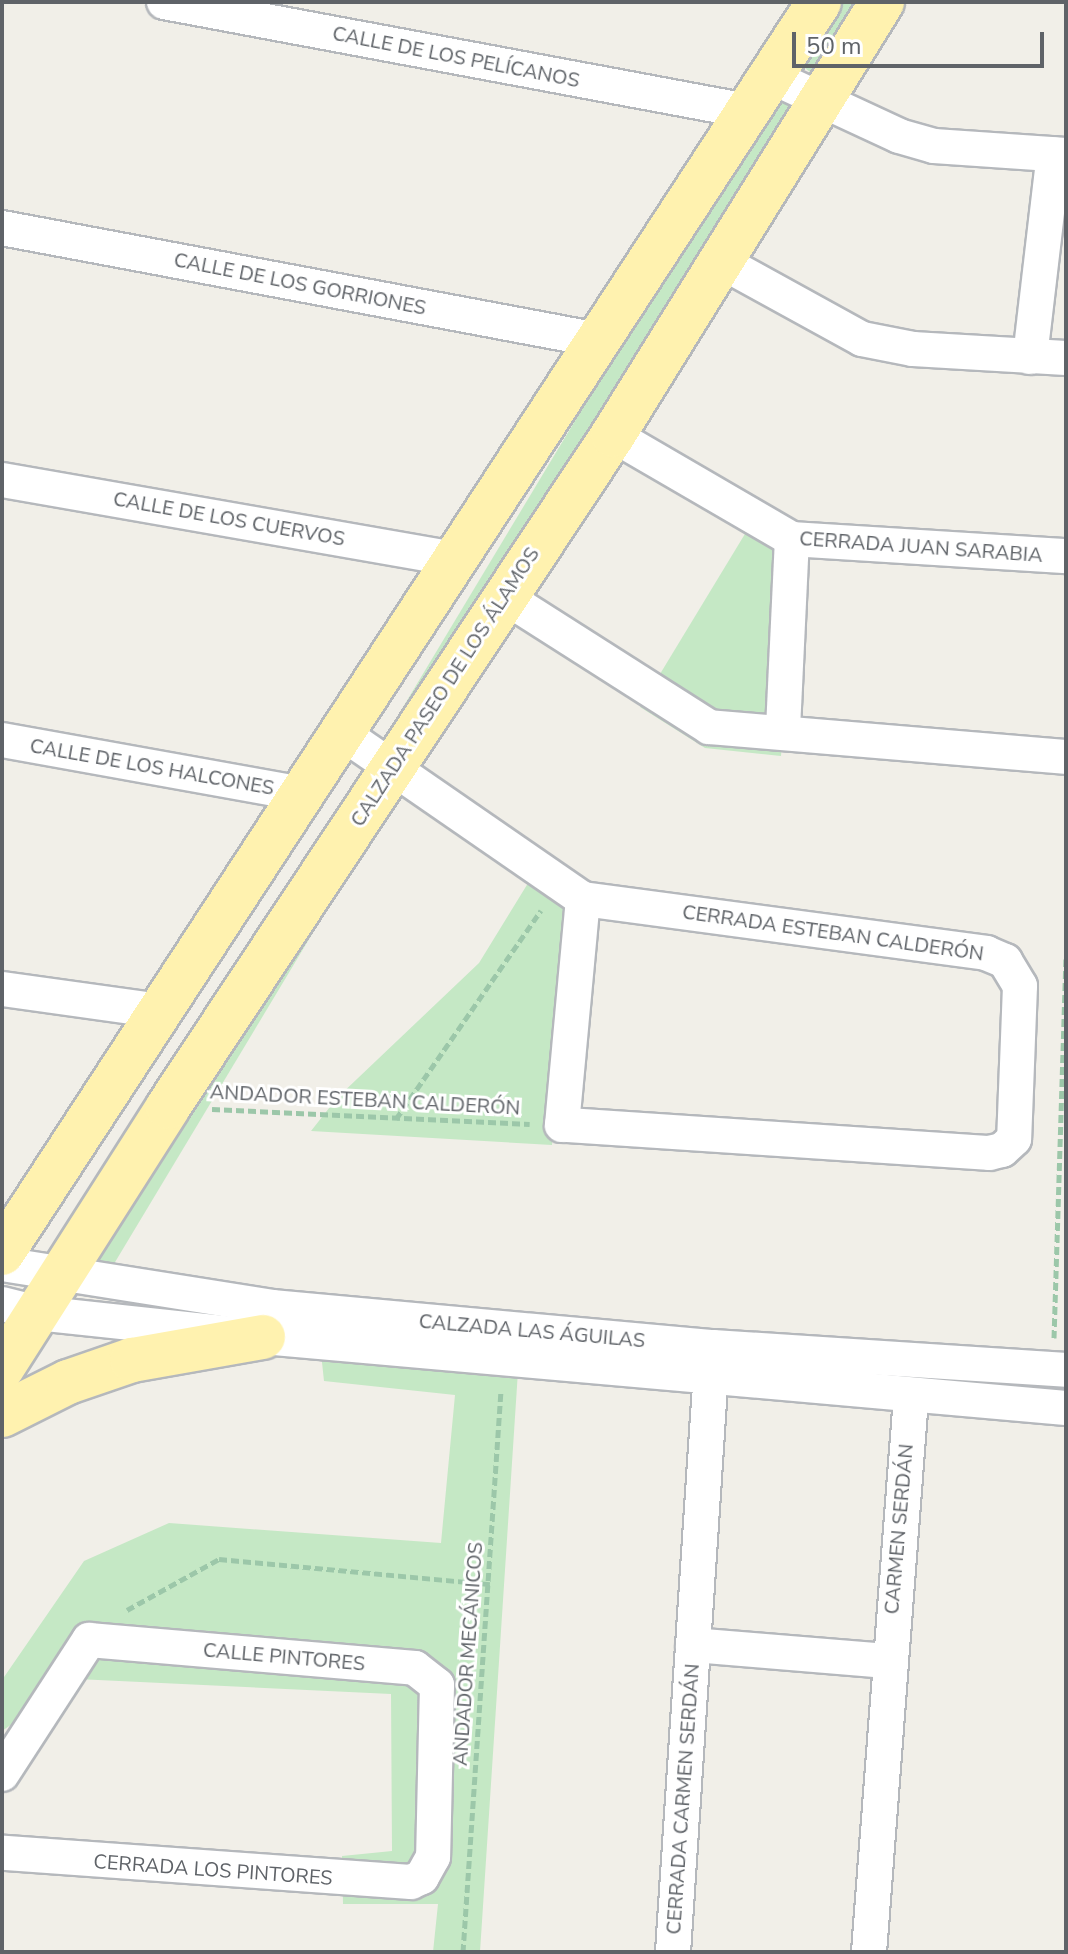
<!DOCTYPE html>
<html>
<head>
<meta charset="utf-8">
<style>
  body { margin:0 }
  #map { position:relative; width:1068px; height:1954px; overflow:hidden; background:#f1efe8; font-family:"Nunito Sans",sans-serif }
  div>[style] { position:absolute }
  .green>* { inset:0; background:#c5e8c5; transform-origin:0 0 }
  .path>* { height:5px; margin-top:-2.5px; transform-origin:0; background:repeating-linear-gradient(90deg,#9cc7a9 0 8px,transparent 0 12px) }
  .roads { filter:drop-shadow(2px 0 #b5b8bc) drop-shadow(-2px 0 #b5b8bc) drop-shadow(0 2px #b5b8bc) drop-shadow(0 -2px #b5b8bc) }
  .minor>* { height:34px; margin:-17px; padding:0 17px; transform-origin:17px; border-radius:17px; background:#fff }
  .major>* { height:44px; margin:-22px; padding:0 22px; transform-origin:22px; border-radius:22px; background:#fff2af }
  span { translate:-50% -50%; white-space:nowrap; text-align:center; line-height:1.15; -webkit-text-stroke:6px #fff; paint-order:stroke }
  .street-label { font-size:20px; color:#5f6368 }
  .frame { position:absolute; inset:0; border:4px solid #5f6368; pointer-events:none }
  .scale { position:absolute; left:792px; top:32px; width:252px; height:36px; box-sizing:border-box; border:4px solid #5f6368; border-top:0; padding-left:10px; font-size:24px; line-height:28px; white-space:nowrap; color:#5f6368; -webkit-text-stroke:6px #fff; paint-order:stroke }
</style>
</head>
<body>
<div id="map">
  <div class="green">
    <div style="clip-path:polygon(824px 2px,872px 2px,821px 81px,789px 55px)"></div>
    <div style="left:775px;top:88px;width:39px;height:1368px;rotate:31deg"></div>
    <div style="clip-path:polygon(751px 524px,797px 547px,781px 756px,705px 748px,640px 707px)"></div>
    <div style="clip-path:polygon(533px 875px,574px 901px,552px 1145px,311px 1131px,337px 1098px,479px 963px)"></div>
    <div style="clip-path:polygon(321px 1353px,518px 1371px,480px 1952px,433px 1952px,438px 1904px,343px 1904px,342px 1856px,392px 1851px,391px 1694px,77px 1679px,2px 1731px,2px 1680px,84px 1561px,169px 1523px,441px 1543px,455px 1395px,324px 1381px)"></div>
  </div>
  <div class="path">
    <div style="left:212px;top:1109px;width:318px;rotate:2.7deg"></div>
    <div style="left:396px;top:1119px;width:254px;rotate:-55.2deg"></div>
    <div style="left:1054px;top:1338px;width:379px;rotate:-88.2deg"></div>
    <div style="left:127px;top:1610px;width:105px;rotate:-29deg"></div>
    <div style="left:219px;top:1559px;width:272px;rotate:5.3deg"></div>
    <div style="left:463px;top:1952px;width:563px;rotate:-86.13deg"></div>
  </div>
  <div class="roads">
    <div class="minor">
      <div style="left:164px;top:2px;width:593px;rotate:10.59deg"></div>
      <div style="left:770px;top:76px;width:142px;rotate:24.9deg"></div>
      <div style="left:899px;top:136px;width:36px;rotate:16deg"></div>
      <div style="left:934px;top:146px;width:132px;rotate:3.9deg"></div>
      <div style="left:2px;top:228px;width:606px;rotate:10.64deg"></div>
      <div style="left:722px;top:262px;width:160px;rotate:28.8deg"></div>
      <div style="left:862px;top:339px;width:52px;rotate:11.1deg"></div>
      <div style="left:913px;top:349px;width:153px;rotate:3.4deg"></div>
      <div style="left:1030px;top:357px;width:204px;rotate:-83.3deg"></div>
      <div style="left:613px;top:435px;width:207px;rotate:30.2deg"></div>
      <div style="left:792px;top:539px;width:275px;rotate:3.6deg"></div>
      <div style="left:2px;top:480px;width:460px;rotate:9.9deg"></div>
      <div style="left:505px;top:597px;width:242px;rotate:32.5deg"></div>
      <div style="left:709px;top:727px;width:358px;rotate:4.8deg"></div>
      <div style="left:783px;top:729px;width:190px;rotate:-87.3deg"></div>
      <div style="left:342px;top:733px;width:293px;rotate:34.6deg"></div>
      <div style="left:583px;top:899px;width:407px;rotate:7.6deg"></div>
      <div style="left:986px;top:953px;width:21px;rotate:23deg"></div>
      <div style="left:1005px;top:961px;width:29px;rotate:59deg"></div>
      <div style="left:1020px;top:986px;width:153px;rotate:92.2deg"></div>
      <div style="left:1014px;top:1139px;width:16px;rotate:137deg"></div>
      <div style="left:1002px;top:1150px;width:13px;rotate:167deg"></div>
      <div style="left:989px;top:1153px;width:428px;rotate:-176.2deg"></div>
      <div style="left:562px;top:1125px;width:227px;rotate:-84.7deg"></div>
      <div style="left:2px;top:740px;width:304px;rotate:10.2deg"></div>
      <div style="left:2px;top:989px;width:160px;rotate:7.9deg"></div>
      <div style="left:2px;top:1264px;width:273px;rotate:9deg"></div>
      <div style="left:272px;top:1307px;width:443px;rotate:5.2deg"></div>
      <div style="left:713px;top:1347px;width:354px;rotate:3.7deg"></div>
      <div style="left:2px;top:1304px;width:36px;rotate:14deg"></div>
      <div style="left:37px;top:1313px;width:227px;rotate:6.1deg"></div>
      <div style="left:263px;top:1337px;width:806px;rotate:5.05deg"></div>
      <div style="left:693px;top:1645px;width:196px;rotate:4.7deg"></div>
      <div style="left:2px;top:1774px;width:160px;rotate:-57deg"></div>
      <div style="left:89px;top:1640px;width:327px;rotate:4.9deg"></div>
      <div style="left:415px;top:1668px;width:28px;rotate:38deg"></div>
      <div style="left:437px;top:1685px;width:172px;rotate:91.3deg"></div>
      <div style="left:433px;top:1857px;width:23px;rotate:119deg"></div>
      <div style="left:422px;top:1877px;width:12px;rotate:156deg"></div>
      <div style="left:411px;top:1882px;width:410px;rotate:-175.9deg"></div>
      <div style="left:673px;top:1952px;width:597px;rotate:-86.26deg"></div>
      <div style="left:869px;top:1952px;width:557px;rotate:-85.67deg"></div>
    </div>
    <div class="major">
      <div style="left:2px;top:1253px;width:1494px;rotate:-56.85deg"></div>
      <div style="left:2px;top:1368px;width:309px;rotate:-57.5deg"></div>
      <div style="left:168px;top:1107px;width:806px;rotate:-56.49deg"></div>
      <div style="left:613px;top:435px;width:510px;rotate:-58.15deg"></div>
      <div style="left:2px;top:1415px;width:74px;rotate:-26.6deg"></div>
      <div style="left:68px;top:1382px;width:68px;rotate:-19deg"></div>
      <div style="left:132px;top:1360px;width:133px;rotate:-10deg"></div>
    </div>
  </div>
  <div class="street-label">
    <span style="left:456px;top:57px;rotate:11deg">CALLE DE LOS PELÍCANOS</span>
    <span style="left:300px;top:284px;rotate:11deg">CALLE DE LOS GORRIONES</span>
    <span style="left:229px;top:519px;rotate:10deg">CALLE DE LOS CUERVOS</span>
    <span style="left:921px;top:547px;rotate:4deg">CERRADA JUAN SARABIA</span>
    <span style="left:445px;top:687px;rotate:-57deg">CALZADA PASEO DE LOS ÁLAMOS</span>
    <span style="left:152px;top:767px;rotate:10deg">CALLE DE LOS HALCONES</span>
    <span style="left:833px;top:933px;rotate:8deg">CERRADA ESTEBAN CALDERÓN</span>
    <span style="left:365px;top:1100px;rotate:3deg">ANDADOR ESTEBAN CALDERÓN</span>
    <span style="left:532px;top:1331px;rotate:5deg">CALZADA LAS ÁGUILAS</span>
    <span style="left:899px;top:1529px;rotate:-85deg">CARMEN SERDÁN</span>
    <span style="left:468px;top:1654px;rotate:-86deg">ANDADOR MECÁNICOS</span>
    <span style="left:284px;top:1657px;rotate:5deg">CALLE PINTORES</span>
    <span style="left:683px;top:1799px;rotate:-86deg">CERRADA CARMEN SERDÁN</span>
    <span style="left:213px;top:1870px;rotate:4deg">CERRADA LOS PINTORES</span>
  </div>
  <div class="frame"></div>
  <div class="scale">50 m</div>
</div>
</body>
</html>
